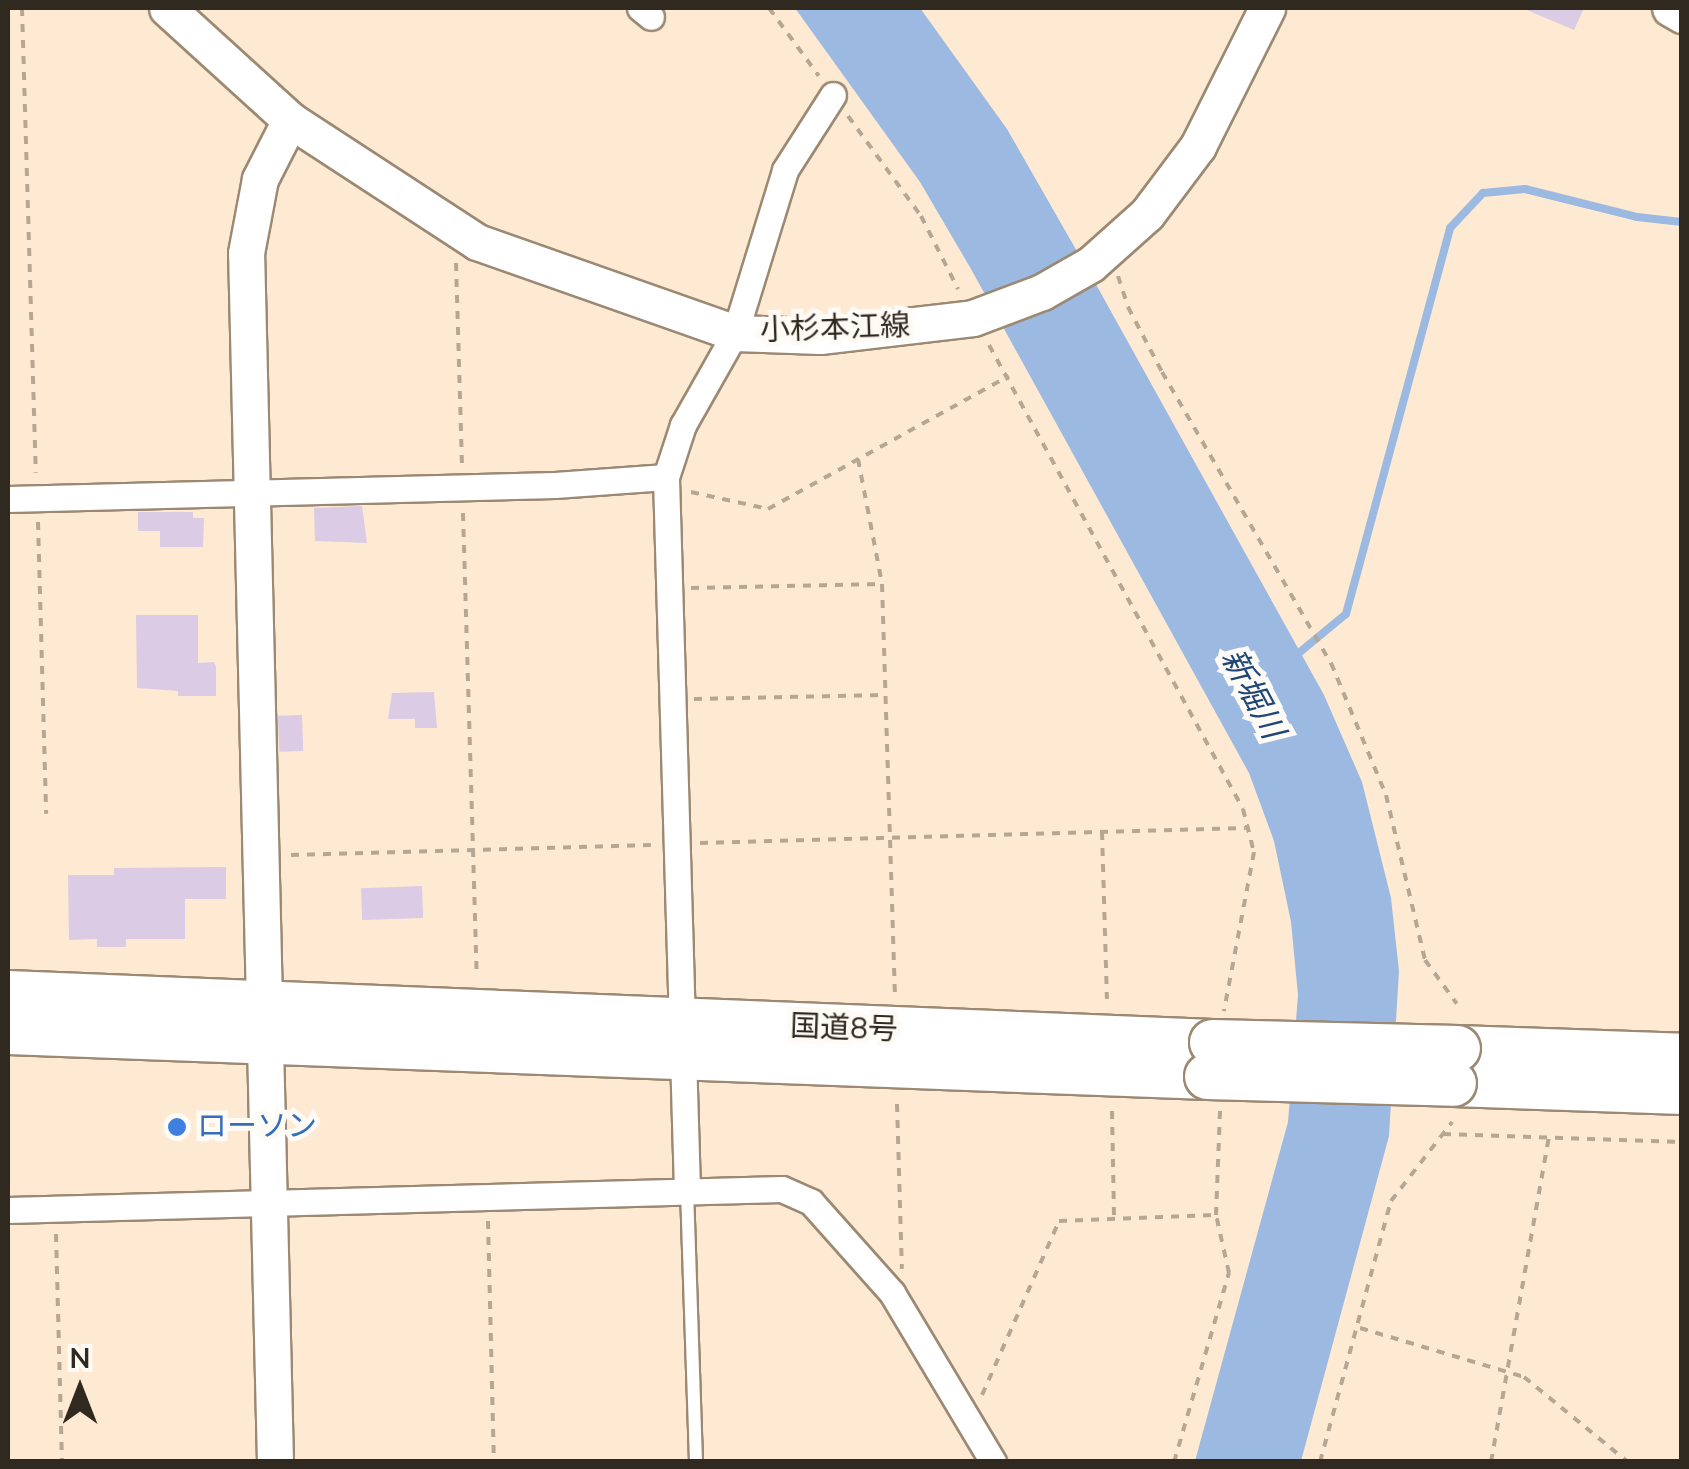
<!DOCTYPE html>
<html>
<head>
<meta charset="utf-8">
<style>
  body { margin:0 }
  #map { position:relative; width:1689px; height:1469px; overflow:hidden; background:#feead2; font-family:"Nunito Sans","Noto Sans JP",sans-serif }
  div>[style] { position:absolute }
  .water>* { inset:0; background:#9bb9e1 }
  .stream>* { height:8px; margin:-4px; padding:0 4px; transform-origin:4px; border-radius:4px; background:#9bb9e1 }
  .building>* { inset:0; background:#dbcbe4; transform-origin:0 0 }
  .path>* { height:4px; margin-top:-2px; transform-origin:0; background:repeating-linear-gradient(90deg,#b6a794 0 8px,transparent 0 16px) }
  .roads { filter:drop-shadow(2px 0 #9b8973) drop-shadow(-2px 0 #9b8973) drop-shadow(0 2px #9b8973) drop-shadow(0 -2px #9b8973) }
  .lane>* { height:12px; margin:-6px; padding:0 6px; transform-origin:6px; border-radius:6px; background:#fff }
  .street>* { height:25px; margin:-12.5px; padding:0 12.5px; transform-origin:12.5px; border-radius:12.5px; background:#fff }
  .secondary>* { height:35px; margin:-17.5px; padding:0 17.5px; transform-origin:17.5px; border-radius:17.5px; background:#fff }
  .highway>* { height:45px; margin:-22.5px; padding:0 22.5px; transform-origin:22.5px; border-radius:22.5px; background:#fff }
  .bridges { filter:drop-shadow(2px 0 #9b8973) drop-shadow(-2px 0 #9b8973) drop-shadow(0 2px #9b8973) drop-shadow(0 -2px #9b8973) }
  .highway-bridge>* { height:45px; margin:-22.5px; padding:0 22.5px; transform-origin:22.5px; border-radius:22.5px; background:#fff }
  .dots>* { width:28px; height:28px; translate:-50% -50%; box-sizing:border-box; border:5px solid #fefaf5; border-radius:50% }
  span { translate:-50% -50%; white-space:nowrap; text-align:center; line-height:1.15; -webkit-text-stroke:10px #fefaf5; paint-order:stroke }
  .street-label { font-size:30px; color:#302920 }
  .shop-label { font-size:30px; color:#366cbe }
  .left { translate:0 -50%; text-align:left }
  .water-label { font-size:32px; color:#1e4677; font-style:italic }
  .frame { position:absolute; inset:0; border:10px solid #302920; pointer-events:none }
  .north { position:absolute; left:30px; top:1339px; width:100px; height:100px; -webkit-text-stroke:8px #fefaf5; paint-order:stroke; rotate:0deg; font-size:28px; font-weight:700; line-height:40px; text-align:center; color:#302920 }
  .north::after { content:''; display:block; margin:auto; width:35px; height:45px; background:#302920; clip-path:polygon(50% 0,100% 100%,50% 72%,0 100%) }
</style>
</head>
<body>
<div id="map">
  <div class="water">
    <div style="clip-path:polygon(795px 8px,920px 8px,1007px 129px,1098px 288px,1324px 695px,1362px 782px,1391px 898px,1399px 971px,1389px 1136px,1301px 1461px,1195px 1461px,1288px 1122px,1298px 995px,1291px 922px,1274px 841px,1249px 773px,971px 269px,920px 182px)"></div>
  </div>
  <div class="stream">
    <div style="left:1294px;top:657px;width:67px;rotate:-39.6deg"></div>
    <div style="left:1346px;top:614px;width:400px;rotate:-74.9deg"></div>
    <div style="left:1450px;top:228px;width:48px;rotate:-46.7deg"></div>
    <div style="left:1483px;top:193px;width:42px;rotate:-5.4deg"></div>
    <div style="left:1525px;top:189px;width:115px;rotate:14deg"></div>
    <div style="left:1637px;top:217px;width:45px;rotate:6.3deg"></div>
  </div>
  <div class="building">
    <div style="clip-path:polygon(1522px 8px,1584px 8px,1574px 30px)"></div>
    <div style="clip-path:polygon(362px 506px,367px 543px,315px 541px,314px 508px)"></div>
    <div style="clip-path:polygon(138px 512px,193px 512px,193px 518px,204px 518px,203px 547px,160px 547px,160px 531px,138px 531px)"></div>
    <div style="clip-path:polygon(136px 615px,198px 615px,198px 663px,214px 662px,216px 667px,216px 696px,178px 696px,178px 691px,137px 688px)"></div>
    <div style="clip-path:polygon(434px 692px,437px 728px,415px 728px,415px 719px,388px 719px,392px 693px)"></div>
    <div style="left:302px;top:715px;width:36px;height:24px;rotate:88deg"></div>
    <div style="clip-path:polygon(226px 867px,226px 899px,185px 899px,185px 939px,126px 939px,126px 947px,97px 947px,97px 939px,69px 940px,68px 875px,114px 875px,114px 868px)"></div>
    <div style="left:422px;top:886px;width:32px;height:61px;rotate:88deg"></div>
  </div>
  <div class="path">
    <div style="left:22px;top:8px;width:465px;rotate:88.3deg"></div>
    <div style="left:769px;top:8px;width:84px;rotate:53.7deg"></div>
    <div style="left:848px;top:116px;width:124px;rotate:53.9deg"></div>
    <div style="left:921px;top:216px;width:82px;rotate:63.1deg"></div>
    <div style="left:456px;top:263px;width:201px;rotate:88.3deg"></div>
    <div style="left:1118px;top:276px;width:33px;rotate:72deg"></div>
    <div style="left:1128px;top:307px;width:73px;rotate:62.4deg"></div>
    <div style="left:1162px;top:372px;width:337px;rotate:59.9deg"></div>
    <div style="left:1331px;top:663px;width:143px;rotate:67.4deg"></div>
    <div style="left:1386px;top:795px;width:170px;rotate:76.7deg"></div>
    <div style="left:1425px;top:960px;width:54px;rotate:54deg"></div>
    <div style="left:989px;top:345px;width:529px;rotate:61.3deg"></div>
    <div style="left:1243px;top:809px;width:44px;rotate:75.7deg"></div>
    <div style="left:1254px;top:852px;width:162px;rotate:100.7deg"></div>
    <div style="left:858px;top:459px;width:127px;rotate:79.1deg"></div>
    <div style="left:882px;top:584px;width:412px;rotate:88.2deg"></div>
    <div style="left:691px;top:492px;width:79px;rotate:12.4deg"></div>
    <div style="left:768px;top:509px;width:275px;rotate:-28.9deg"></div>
    <div style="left:463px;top:513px;width:460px;rotate:88.3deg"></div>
    <div style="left:38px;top:522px;width:292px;rotate:88.4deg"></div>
    <div style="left:691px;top:588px;width:191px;rotate:-1.2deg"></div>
    <div style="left:694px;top:699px;width:190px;rotate:-1.2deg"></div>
    <div style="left:1102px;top:832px;width:167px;rotate:88.3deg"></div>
    <div style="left:700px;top:843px;width:546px;rotate:-1.57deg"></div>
    <div style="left:291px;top:855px;width:360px;rotate:-1.6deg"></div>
    <div style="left:897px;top:1104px;width:165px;rotate:88.3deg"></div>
    <div style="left:1112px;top:1111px;width:108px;rotate:88.9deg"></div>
    <div style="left:1443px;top:1134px;width:239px;rotate:1.9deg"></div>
    <div style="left:488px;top:1221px;width:241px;rotate:88.6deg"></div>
    <div style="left:56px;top:1234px;width:228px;rotate:88.5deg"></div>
    <div style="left:1360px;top:1328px;width:171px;rotate:16.6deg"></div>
    <div style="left:1524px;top:1377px;width:134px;rotate:39.3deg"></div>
    <div style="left:982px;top:1395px;width:190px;rotate:-66.1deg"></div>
    <div style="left:1059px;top:1221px;width:155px;rotate:-2.2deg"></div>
    <div style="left:1174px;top:1462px;width:197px;rotate:-73.8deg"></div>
    <div style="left:1229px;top:1273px;width:59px;rotate:-102.6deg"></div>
    <div style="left:1216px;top:1215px;width:105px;rotate:-87.8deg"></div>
    <div style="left:1320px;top:1462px;width:270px;rotate:-74.8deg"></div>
    <div style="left:1391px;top:1201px;width:100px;rotate:-52.3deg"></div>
    <div style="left:1491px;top:1462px;width:330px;rotate:-79.9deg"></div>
  </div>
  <div class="roads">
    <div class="lane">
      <div style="left:687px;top:1190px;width:272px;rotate:88.1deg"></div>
    </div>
    <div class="street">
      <div style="left:640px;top:8px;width:14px;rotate:39deg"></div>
      <div style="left:8px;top:499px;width:547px;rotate:-1.47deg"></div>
      <div style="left:555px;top:485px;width:111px;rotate:-4.1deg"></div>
      <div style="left:682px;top:1024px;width:547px;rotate:-91.68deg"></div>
      <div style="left:666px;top:477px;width:55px;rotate:-71.9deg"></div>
      <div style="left:683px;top:425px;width:106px;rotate:-60.5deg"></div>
      <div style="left:735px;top:333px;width:170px;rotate:-72.9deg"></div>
      <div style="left:785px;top:170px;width:89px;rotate:-57.4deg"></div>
      <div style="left:683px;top:1055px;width:135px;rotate:88.3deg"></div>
      <div style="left:8px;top:1210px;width:774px;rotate:-1.55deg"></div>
      <div style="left:782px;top:1189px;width:32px;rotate:24deg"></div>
      <div style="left:811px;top:1202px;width:122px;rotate:48.3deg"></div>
      <div style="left:892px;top:1293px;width:197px;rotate:59.1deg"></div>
    </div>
    <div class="secondary">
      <div style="left:167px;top:8px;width:166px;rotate:42.3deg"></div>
      <div style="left:290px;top:120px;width:223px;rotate:33.1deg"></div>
      <div style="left:477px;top:242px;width:274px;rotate:19.4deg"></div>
      <div style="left:735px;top:333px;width:85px;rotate:2deg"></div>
      <div style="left:820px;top:336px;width:154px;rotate:-6.7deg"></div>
      <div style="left:973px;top:318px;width:74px;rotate:-20.6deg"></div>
      <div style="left:1042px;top:292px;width:56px;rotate:-29.7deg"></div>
      <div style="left:1091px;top:264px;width:75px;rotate:-41.8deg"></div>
      <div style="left:1147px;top:214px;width:85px;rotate:-53.1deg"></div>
      <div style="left:1198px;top:146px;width:154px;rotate:-63.4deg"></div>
      <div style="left:1670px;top:8px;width:14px;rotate:30deg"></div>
      <div style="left:275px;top:1462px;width:1209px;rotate:-91.37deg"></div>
      <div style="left:246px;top:253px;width:75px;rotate:-79.3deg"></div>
      <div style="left:260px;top:179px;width:66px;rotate:-63deg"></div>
    </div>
    <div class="highway">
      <div style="left:8px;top:993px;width:1205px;rotate:2.33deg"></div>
      <div style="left:8px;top:1031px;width:1200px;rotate:2.15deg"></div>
      <div style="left:1457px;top:1048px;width:225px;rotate:2deg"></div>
      <div style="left:1453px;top:1083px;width:229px;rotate:2deg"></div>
    </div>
  </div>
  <div class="bridges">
    <div class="highway-bridge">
      <div style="left:1212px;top:1042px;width:245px;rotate:1.4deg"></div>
      <div style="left:1207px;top:1076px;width:246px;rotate:1.6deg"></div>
    </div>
  </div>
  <div class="dots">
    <div style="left:177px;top:1127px;background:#3f7fe0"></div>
  </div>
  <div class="street-label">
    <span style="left:835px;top:329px;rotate:-2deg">小杉本江線</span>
    <span style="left:844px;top:1029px;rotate:2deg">国道8号</span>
  </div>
  <div class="shop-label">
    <span class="left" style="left:197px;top:1127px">ローソン</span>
  </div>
  <div class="water-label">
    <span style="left:1252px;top:694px;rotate:62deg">新堀川</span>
  </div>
  <div class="frame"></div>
  <div class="north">N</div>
</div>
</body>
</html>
